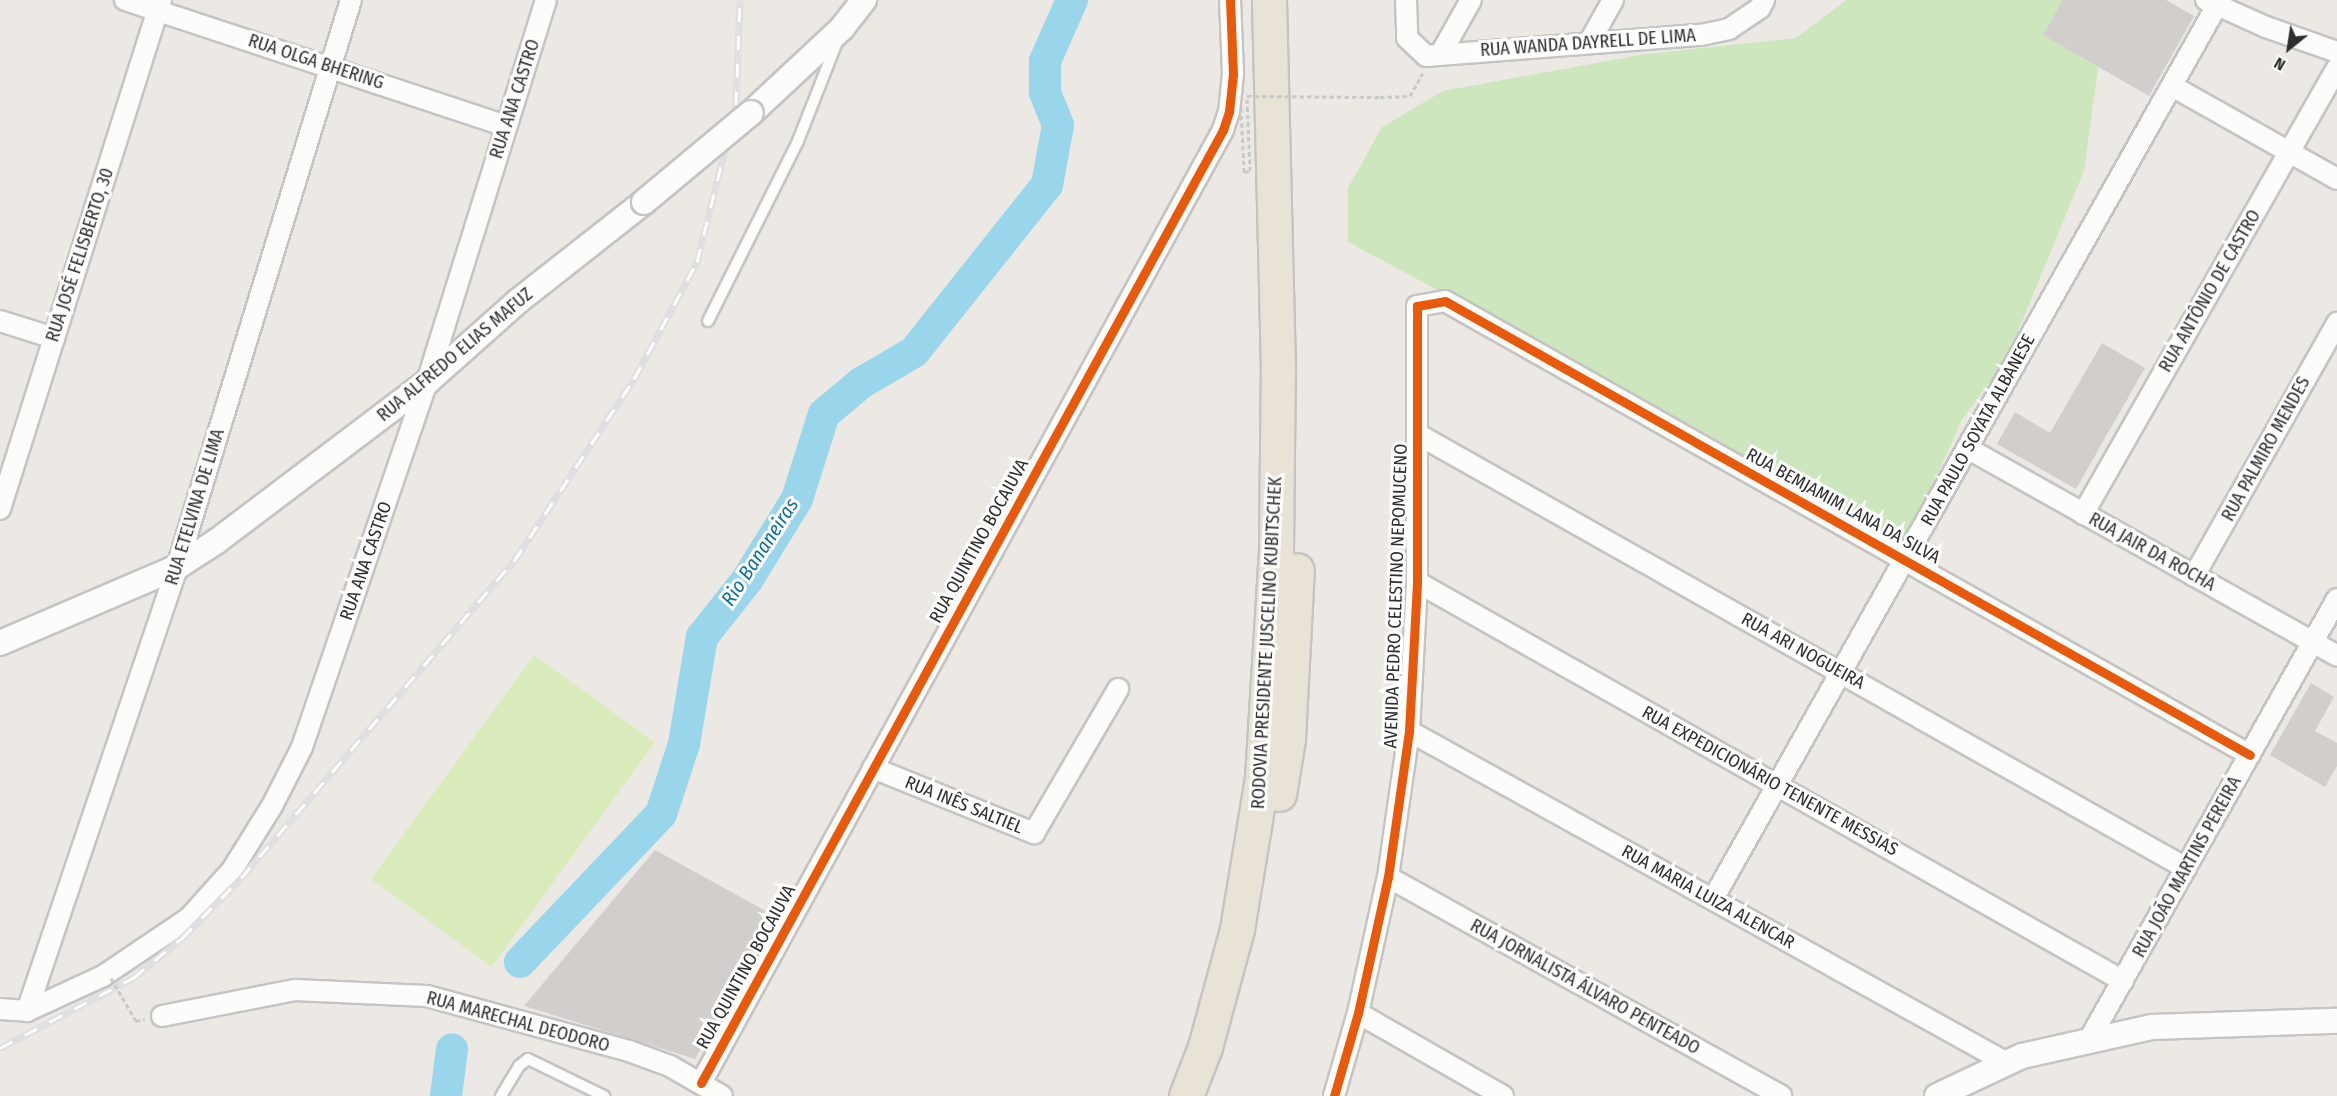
<!DOCTYPE html>
<html>
<head>
<meta charset="utf-8">
<style>
  body { margin:0 }
  #map { position:relative; width:2337px; height:1096px; overflow:hidden; background:#ece8e4; font-family:"Fira Sans Condensed",sans-serif }
  div>[style] { position:absolute }
  .green>* { inset:0; background:#cee6be }
  .pitch>* { inset:0; background:#d9eabb; transform-origin:0 0 }
  .river>* { height:32px; margin:-16px; padding:0 16px; transform-origin:16px; border-radius:16px; background:#99d6ec }
  .building>* { inset:0; background:#d1cecb }
  .path>* { height:3px; margin-top:-1.5px; transform-origin:0; background:repeating-linear-gradient(90deg,#c9c9c8 0 4.5px,transparent 0 7.5px) }
  .roads { filter:drop-shadow(2px 0 #c5c4c5) drop-shadow(-2px 0 #c5c4c5) drop-shadow(0 2px #c5c4c5) drop-shadow(0 -2px #c5c4c5) }
  .service>* { height:10px; margin:-5px; padding:0 5px; transform-origin:5px; border-radius:5px; background:#fcfcfb }
  .minor>* { height:20px; margin:-10px; padding:0 10px; transform-origin:10px; border-radius:10px; background:#fcfcfb }
  .tertiary>* { height:24px; margin:-12px; padding:0 12px; transform-origin:12px; border-radius:12px; background:#fcfcfb }
  .trunk>* { height:33px; margin:-16.5px; padding:0 16.5px; transform-origin:16.5px; border-radius:16.5px; background:#e9e2d6 }
  .rail>* { height:7px; margin-top:-3.5px; transform-origin:0; background:repeating-linear-gradient(90deg,#fff 0 14px,#dfdfe1 0 28px); box-sizing:border-box; border-block:2px solid #dfdfe1 }
  .path-bridge>* { height:3px; margin-top:-1.5px; transform-origin:0; background:repeating-linear-gradient(90deg,#c9c9c8 0 4.5px,transparent 0 7.5px) }
  .bridges { filter:drop-shadow(2px 0 #c5c4c5) drop-shadow(-2px 0 #c5c4c5) drop-shadow(0 2px #c5c4c5) drop-shadow(0 -2px #c5c4c5) }
  .tertiary-bridge>* { height:24px; margin:-12px; padding:0 12px; transform-origin:12px; border-radius:12px; background:#fcfcfb }
  .cycleway>* { height:9px; margin:-4.5px; padding:0 4.5px; transform-origin:4.5px; border-radius:4.5px; background:#e8590c }
  span { translate:-50% -50%; white-space:nowrap; text-align:center; line-height:1.15; -webkit-text-stroke:6px #fff; paint-order:stroke }
  .street-label { font-size:18px; color:#2e2e2e }
  .water-label { font-size:20px; color:#0d6fa3; font-style:italic }
  .north { position:absolute; left:2259px; top:18px; width:60px; height:60px; -webkit-text-stroke:4px #fff; paint-order:stroke; rotate:210deg; font-size:16px; font-weight:700; line-height:24px; text-align:center; color:#2e2e2e }
  .north::after { content:''; display:block; margin:auto; width:21px; height:27px; background:#2e2e2e; clip-path:polygon(50% 0,100% 100%,50% 72%,0 100%) }
</style>
</head>
<body>
<div id="map">
  <div class="green">
    <div style="clip-path:polygon(1846px 0,2097px 0,2103px 31px,2084px 171px,2007px 358px,1962px 420px,1906px 544px,1845px 519px,1656px 407px,1348px 242px,1348px 188px,1382px 127px,1443px 91px,1646px 54px,1796px 38px)"></div>
  </div>
  <div class="pitch">
    <div style="left:534px;top:655px;width:149px;height:277px;rotate:36deg"></div>
  </div>
  <div class="river">
    <div style="left:520px;top:962px;width:204px;rotate:-46.4deg"></div>
    <div style="left:661px;top:814px;width:74px;rotate:-71.8deg"></div>
    <div style="left:684px;top:744px;width:109px;rotate:-80.5deg"></div>
    <div style="left:702px;top:637px;width:73px;rotate:-51.7deg"></div>
    <div style="left:747px;top:580px;width:95px;rotate:-58.3deg"></div>
    <div style="left:797px;top:499px;width:89px;rotate:-72.4deg"></div>
    <div style="left:824px;top:414px;width:48px;rotate:-40deg"></div>
    <div style="left:861px;top:383px;width:61px;rotate:-30.3deg"></div>
    <div style="left:914px;top:352px;width:213px;rotate:-51.5deg"></div>
    <div style="left:1047px;top:185px;width:61px;rotate:-79.6deg"></div>
    <div style="left:1058px;top:125px;width:35px;rotate:-112deg"></div>
    <div style="left:1045px;top:92px;width:31px;rotate:-90deg"></div>
    <div style="left:1045px;top:61px;width:67px;rotate:-66.1deg"></div>
    <div style="left:446px;top:1096px;width:47px;rotate:-82.7deg"></div>
  </div>
  <div class="building">
    <div style="clip-path:polygon(2063px 0,2166px 0,2194px 16px,2149px 96px,2043px 35px)"></div>
    <div style="clip-path:polygon(2102px 343px,2145px 368px,2076px 489px,1997px 444px,2015px 412px,2050px 433px)"></div>
    <div style="clip-path:polygon(2311px 683px,2334px 697px,2315px 731px,2337px 743px,2337px 766px,2325px 787px,2270px 755px)"></div>
    <div style="clip-path:polygon(655px 850px,773px 915px,695px 1059px,524px 1006px)"></div>
  </div>
  <div class="path">
    <div style="left:1380px;top:97px;width:30px;rotate:-2deg"></div>
    <div style="left:1410px;top:96px;width:26px;rotate:-61deg"></div>
    <div style="left:136px;top:1021px;width:9px;rotate:-13deg"></div>
  </div>
  <div class="roads">
    <div class="service">
      <div style="left:708px;top:321px;width:201px;rotate:-63.4deg"></div>
      <div style="left:798px;top:141px;width:106px;rotate:-68.5deg"></div>
      <div style="left:501px;top:1096px;width:35px;rotate:-59deg"></div>
      <div style="left:519px;top:1066px;width:11px;rotate:-38deg"></div>
      <div style="left:528px;top:1059px;width:85px;rotate:26deg"></div>
    </div>
    <div class="minor">
      <div style="left:125px;top:0;width:401px;rotate:18.3deg"></div>
      <div style="left:1406px;top:0;width:38px;rotate:88deg"></div>
      <div style="left:1407px;top:38px;width:26px;rotate:43deg"></div>
      <div style="left:1426px;top:56px;width:276px;rotate:-4.4deg"></div>
      <div style="left:1701px;top:35px;width:29px;rotate:-12deg"></div>
      <div style="left:1729px;top:29px;width:37px;rotate:-34deg"></div>
      <div style="left:1760px;top:8px;width:9px;rotate:-63deg"></div>
      <div style="left:2206px;top:0;width:66px;rotate:24.2deg"></div>
      <div style="left:2266px;top:27px;width:75px;rotate:19.4deg"></div>
      <div style="left:1590px;top:41px;width:47px;rotate:-60.7deg"></div>
      <div style="left:1440px;top:55px;width:63px;rotate:-60.6deg"></div>
      <div style="left:2172px;top:86px;width:189px;rotate:29.4deg"></div>
      <div style="left:0;top:321px;width:57px;rotate:17.5deg"></div>
      <div style="left:1419px;top:435px;width:881px;rotate:29.45deg"></div>
      <div style="left:1967px;top:448px;width:424px;rotate:29.3deg"></div>
      <div style="left:0;top:509px;width:534px;rotate:-72.45deg"></div>
      <div style="left:2083px;top:514px;width:513px;rotate:-60.34deg"></div>
      <div style="left:2194px;top:576px;width:291px;rotate:-60.5deg"></div>
      <div style="left:1417px;top:582px;width:811px;rotate:29.47deg"></div>
      <div style="left:1409px;top:731px;width:684px;rotate:29.04deg"></div>
      <div style="left:873px;top:768px;width:174px;rotate:22deg"></div>
      <div style="left:1034px;top:833px;width:167px;rotate:-59.7deg"></div>
      <div style="left:1388px;top:877px;width:450px;rotate:29.1deg"></div>
      <div style="left:1713px;top:899px;width:1032px;rotate:-60.58deg"></div>
      <div style="left:0;top:1009px;width:27px;rotate:4deg"></div>
      <div style="left:27px;top:1011px;width:84px;rotate:-24.7deg"></div>
      <div style="left:103px;top:976px;width:104px;rotate:-34deg"></div>
      <div style="left:189px;top:918px;width:64px;rotate:-48.1deg"></div>
      <div style="left:232px;top:870px;width:75px;rotate:-58deg"></div>
      <div style="left:272px;top:806px;width:66px;rotate:-63deg"></div>
      <div style="left:302px;top:747px;width:386px;rotate:-71.1deg"></div>
      <div style="left:427px;top:382px;width:400px;rotate:-72.7deg"></div>
      <div style="left:27px;top:1011px;width:469px;rotate:-71.3deg"></div>
      <div style="left:177px;top:567px;width:593px;rotate:-72.94deg"></div>
      <div style="left:1358px;top:1013px;width:167px;rotate:29.8deg"></div>
      <div style="left:162px;top:1016px;width:136px;rotate:-11.1deg"></div>
      <div style="left:295px;top:990px;width:132px;rotate:2.6deg"></div>
      <div style="left:427px;top:996px;width:209px;rotate:15.2deg"></div>
      <div style="left:629px;top:1051px;width:44px;rotate:20.1deg"></div>
      <div style="left:670px;top:1066px;width:60px;rotate:30deg"></div>
      <div style="left:2089px;top:1040px;width:506px;rotate:-60.65deg"></div>
      <div style="left:701px;top:1083px;width:1087px;rotate:-61.29deg"></div>
      <div style="left:1223px;top:130px;width:19px;rotate:-72deg"></div>
      <div style="left:1229px;top:112px;width:38px;rotate:-84deg"></div>
      <div style="left:1233px;top:74px;width:74px;rotate:-92.3deg"></div>
      <div style="left:1334px;top:1096px;width:86px;rotate:-73.9deg"></div>
      <div style="left:1358px;top:1013px;width:139px;rotate:-77.6deg"></div>
      <div style="left:1388px;top:877px;width:148px;rotate:-81.8deg"></div>
      <div style="left:1409px;top:731px;width:149px;rotate:-86.9deg"></div>
      <div style="left:1417px;top:582px;width:276px;rotate:-90deg"></div>
      <div style="left:1417px;top:306px;width:28px;rotate:-10deg"></div>
      <div style="left:1445px;top:301px;width:924px;rotate:29.42deg"></div>
    </div>
    <div class="tertiary">
      <div style="left:751px;top:113px;width:125px;rotate:-43deg"></div>
      <div style="left:842px;top:28px;width:36px;rotate:-52deg"></div>
      <div style="left:0;top:643px;width:193px;rotate:-23.2deg"></div>
      <div style="left:177px;top:567px;width:48px;rotate:-33deg"></div>
      <div style="left:217px;top:541px;width:263px;rotate:-37.1deg"></div>
      <div style="left:427px;top:382px;width:120px;rotate:-41.6deg"></div>
      <div style="left:517px;top:302px;width:162px;rotate:-38.2deg"></div>
      <div style="left:1937px;top:1096px;width:94px;rotate:-25.2deg"></div>
      <div style="left:2022px;top:1056px;width:133px;rotate:-12.6deg"></div>
      <div style="left:2152px;top:1027px;width:185px;rotate:-1.9deg"></div>
    </div>
    <div class="trunk">
      <div style="left:1279px;top:794px;width:56px;rotate:-80.7deg"></div>
      <div style="left:1288px;top:739px;width:169px;rotate:-87deg"></div>
      <div style="left:1186px;top:1096px;width:53px;rotate:-68.8deg"></div>
      <div style="left:1205px;top:1047px;width:122px;rotate:-74.8deg"></div>
      <div style="left:1237px;top:929px;width:153px;rotate:-80.6deg"></div>
      <div style="left:1262px;top:778px;width:230px;rotate:-86.5deg"></div>
      <div style="left:1276px;top:548px;width:179px;rotate:-89.4deg"></div>
      <div style="left:1278px;top:369px;width:369px;rotate:-91.4deg"></div>
    </div>
  </div>
  <div class="rail">
    <div style="left:0;top:1048px;width:150px;rotate:-27.8deg"></div>
    <div style="left:133px;top:978px;width:63px;rotate:-39.2deg"></div>
    <div style="left:182px;top:938px;width:84px;rotate:-45.5deg"></div>
    <div style="left:241px;top:878px;width:418px;rotate:-49.3deg"></div>
    <div style="left:514px;top:561px;width:218px;rotate:-56.6deg"></div>
    <div style="left:634px;top:379px;width:133px;rotate:-61.7deg"></div>
    <div style="left:697px;top:262px;width:162px;rotate:-76deg"></div>
    <div style="left:736px;top:105px;width:105px;rotate:-87.8deg"></div>
  </div>
  <div class="path-bridge">
    <div style="left:1241px;top:108px;width:64px;rotate:87.3deg"></div>
    <div style="left:1244px;top:172px;width:6px;rotate:-9deg"></div>
    <div style="left:1250px;top:171px;width:75px;rotate:-92.3deg"></div>
    <div style="left:1247px;top:96px;width:133px;rotate:0.4deg"></div>
    <div style="left:111px;top:978px;width:50px;rotate:59.8deg"></div>
  </div>
  <div class="bridges">
    <div class="tertiary-bridge">
      <div style="left:644px;top:202px;width:139px;rotate:-39.8deg"></div>
    </div>
  </div>
  <div class="cycleway">
    <div style="left:701px;top:1083px;width:1087px;rotate:-61.29deg"></div>
    <div style="left:1223px;top:130px;width:19px;rotate:-72deg"></div>
    <div style="left:1229px;top:112px;width:38px;rotate:-84deg"></div>
    <div style="left:1233px;top:74px;width:74px;rotate:-92.3deg"></div>
    <div style="left:1334px;top:1096px;width:86px;rotate:-73.9deg"></div>
    <div style="left:1358px;top:1013px;width:139px;rotate:-77.6deg"></div>
    <div style="left:1388px;top:877px;width:148px;rotate:-81.8deg"></div>
    <div style="left:1409px;top:731px;width:149px;rotate:-86.9deg"></div>
    <div style="left:1417px;top:582px;width:276px;rotate:-90deg"></div>
    <div style="left:1417px;top:306px;width:28px;rotate:-10deg"></div>
    <div style="left:1445px;top:301px;width:924px;rotate:29.42deg"></div>
  </div>
  <div class="street-label">
    <span style="left:1588px;top:43px;rotate:-4deg">RUA WANDA DAYRELL DE LIMA</span>
    <span style="left:316px;top:62px;rotate:18deg">RUA OLGA BHERING</span>
    <span style="left:515px;top:99px;rotate:-72deg">RUA ANA CASTRO</span>
    <span style="left:80px;top:255px;rotate:-72deg">RUA JOSÉ FELISBERTO, 30</span>
    <span style="left:2210px;top:291px;rotate:-60deg">RUA ANTÔNIO DE CASTRO</span>
    <span style="left:455px;top:355px;rotate:-40deg">RUA ALFREDO ELIAS MAFUZ</span>
    <span style="left:1978px;top:430px;rotate:-61deg">RUA PAULO SOYATA ALBANESE</span>
    <span style="left:2266px;top:449px;rotate:-61deg">RUA PALMIRO MENDES</span>
    <span style="left:1843px;top:506px;rotate:29deg">RUA BEMJAMIM LANA DA SILVA</span>
    <span style="left:195px;top:507px;rotate:-73deg">RUA ETELVINA DE LIMA</span>
    <span style="left:979px;top:541px;rotate:-61deg">RUA QUINTINO BOCAIUVA</span>
    <span style="left:2152px;top:552px;rotate:29deg">RUA JAIR DA ROCHA</span>
    <span style="left:366px;top:561px;rotate:-71deg">RUA ANA CASTRO</span>
    <span style="left:1396px;top:596px;rotate:-88deg">AVENIDA PEDRO CELESTINO NEPOMUCENO</span>
    <span style="left:1267px;top:643px;rotate:-87deg">RODOVIA PRESIDENTE JUSCELINO KUBITSCHEK</span>
    <span style="left:1803px;top:651px;rotate:29deg">RUA ARI NOGUEIRA</span>
    <span style="left:1770px;top:781px;rotate:29deg">RUA EXPEDICIONÁRIO TENENTE MESSIAS</span>
    <span style="left:964px;top:805px;rotate:22deg">RUA INÊS SALTIEL</span>
    <span style="left:2187px;top:867px;rotate:-61deg">RUA JOÃO MARTINS PEREIRA</span>
    <span style="left:1708px;top:897px;rotate:29deg">RUA MARIA LUIZA ALENCAR</span>
    <span style="left:746px;top:967px;rotate:-61deg">RUA QUINTINO BOCAIUVA</span>
    <span style="left:1585px;top:987px;rotate:29deg">RUA JORNALISTA ÁLVARO PENTEADO</span>
    <span style="left:518px;top:1022px;rotate:15deg">RUA MARECHAL DEODORO</span>
  </div>
  <div class="water-label">
    <span style="left:760px;top:552px;rotate:-57deg">Rio Bananeiras</span>
  </div>
  <div class="north">N</div>
</div>
</body>
</html>
